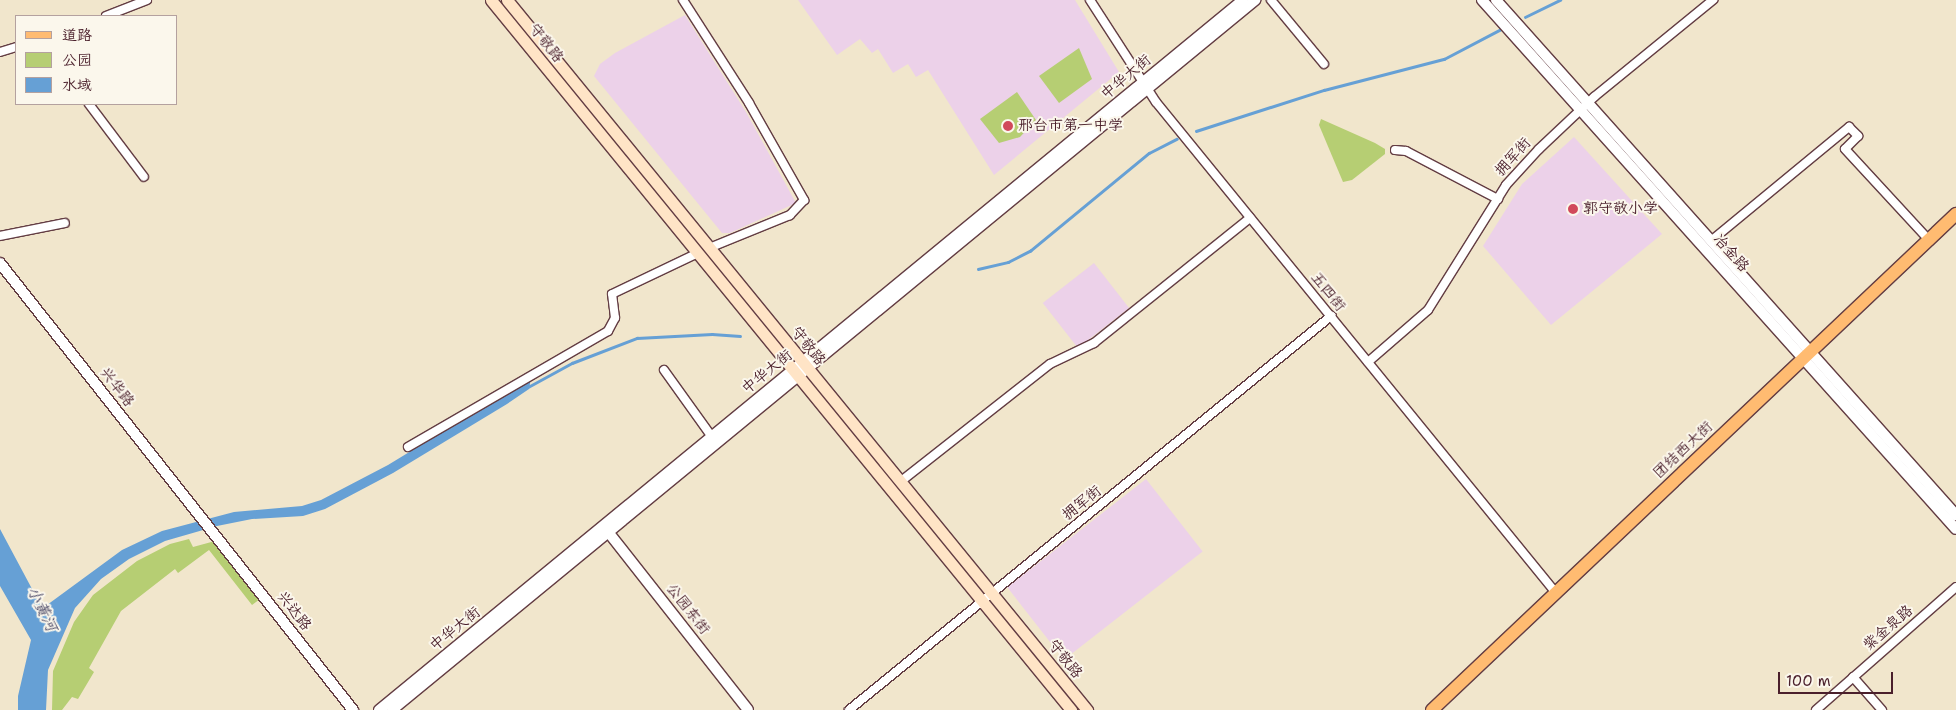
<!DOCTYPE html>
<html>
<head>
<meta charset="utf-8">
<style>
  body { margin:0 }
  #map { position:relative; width:1956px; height:710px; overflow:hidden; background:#f1e6cc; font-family:"Shantell Sans","LXGW WenKai TC",sans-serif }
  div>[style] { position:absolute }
  .built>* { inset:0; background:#ecd1e9; transform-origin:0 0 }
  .green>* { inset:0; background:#b6ce73 }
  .water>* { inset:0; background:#66a0d5 }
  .stream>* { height:2.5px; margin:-1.25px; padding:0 1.25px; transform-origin:1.25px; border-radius:1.25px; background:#66a0d5 }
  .roads { filter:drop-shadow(1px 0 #633d43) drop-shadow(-1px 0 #633d43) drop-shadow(0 1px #633d43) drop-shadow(0 -1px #633d43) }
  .minor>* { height:8px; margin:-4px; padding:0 4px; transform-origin:4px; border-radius:4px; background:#fff }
  .tertiary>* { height:10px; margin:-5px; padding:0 5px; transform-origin:5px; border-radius:5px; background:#fff }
  .secondary>* { height:11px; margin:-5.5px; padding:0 5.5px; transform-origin:5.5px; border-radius:5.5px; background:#ffe4c6 }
  .primary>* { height:12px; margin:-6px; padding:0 6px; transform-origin:6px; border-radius:6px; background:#ffbb71 }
  .dots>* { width:14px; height:14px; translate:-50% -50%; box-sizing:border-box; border:2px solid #fbf7ec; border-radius:50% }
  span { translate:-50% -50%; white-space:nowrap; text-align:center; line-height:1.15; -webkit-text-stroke:4px #fbf7ec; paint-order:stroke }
  .street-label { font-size:15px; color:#4a1f2b }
  .poi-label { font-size:15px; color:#4a1f2b }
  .left { translate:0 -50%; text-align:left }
  .water-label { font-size:16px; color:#55536f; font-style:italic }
  .legend { position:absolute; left:15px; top:15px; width:162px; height:90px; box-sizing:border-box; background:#fbf7ec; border:1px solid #b4a19f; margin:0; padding:6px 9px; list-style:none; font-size:15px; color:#4a1f2b }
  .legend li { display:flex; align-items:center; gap:10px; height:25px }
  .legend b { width:25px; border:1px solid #b4a19f }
  .scale { position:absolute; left:1778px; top:672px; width:115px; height:22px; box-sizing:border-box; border:2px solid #4a1f2b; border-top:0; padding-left:6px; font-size:15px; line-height:18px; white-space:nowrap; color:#4a1f2b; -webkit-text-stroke:4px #fbf7ec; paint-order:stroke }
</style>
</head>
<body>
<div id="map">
  <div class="built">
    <div style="clip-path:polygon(798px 0,1075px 0,1119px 72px,994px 175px,928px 70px,916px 77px,908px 64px,893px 73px,878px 49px,872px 53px,860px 39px,837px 55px)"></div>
    <div style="clip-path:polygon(685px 15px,746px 112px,796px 203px,730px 233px,722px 233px,594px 76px,600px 64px,615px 53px)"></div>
    <div style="clip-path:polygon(1574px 137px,1662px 234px,1551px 325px,1483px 246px,1522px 184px)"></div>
    <div style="left:1094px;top:263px;width:57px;height:65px;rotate:52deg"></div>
    <div style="left:1146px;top:479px;width:92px;height:176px;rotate:52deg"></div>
  </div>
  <div class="green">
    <div style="clip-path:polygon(1079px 48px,1092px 79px,1059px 103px,1039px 76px)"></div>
    <div style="clip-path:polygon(1017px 92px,1036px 120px,1020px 137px,999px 143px,980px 119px)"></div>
    <div style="clip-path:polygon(1321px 119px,1375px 143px,1385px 149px,1385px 154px,1352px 180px,1343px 182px,1319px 125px)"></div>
    <div style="clip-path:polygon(189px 539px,193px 547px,215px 541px,260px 599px,252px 605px,209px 550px,178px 573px,175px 569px,121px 611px,89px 668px,94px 672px,78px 699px,72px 697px,62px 710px,52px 710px,53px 671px,74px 622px,93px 595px,137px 561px,170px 544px)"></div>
  </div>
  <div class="water">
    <div style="clip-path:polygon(531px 378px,529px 389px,507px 404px,393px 473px,325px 509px,303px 516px,252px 519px,217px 526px,165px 541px,129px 559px,101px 579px,75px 608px,48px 670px,46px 710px,18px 710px,18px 696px,31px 640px,0 586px,0 529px,39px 602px,47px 605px,122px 550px,162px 531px,234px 512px,302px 506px,321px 500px,388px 465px)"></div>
  </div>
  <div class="stream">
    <div style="left:1525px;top:17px;width:39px;rotate:-26deg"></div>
    <div style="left:1196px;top:131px;width:134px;rotate:-17.8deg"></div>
    <div style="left:1324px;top:90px;width:124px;rotate:-14.5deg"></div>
    <div style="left:1444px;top:59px;width:67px;rotate:-27.7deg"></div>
    <div style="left:978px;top:269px;width:31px;rotate:-13deg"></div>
    <div style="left:1008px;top:262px;width:25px;rotate:-27deg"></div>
    <div style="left:1030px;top:251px;width:154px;rotate:-39.5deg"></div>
    <div style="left:1149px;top:153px;width:31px;rotate:-27deg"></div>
    <div style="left:528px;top:387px;width:50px;rotate:-28.6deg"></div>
    <div style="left:572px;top:363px;width:70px;rotate:-21deg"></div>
    <div style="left:637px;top:338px;width:75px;rotate:-3.1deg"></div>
    <div style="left:712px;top:334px;width:28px;rotate:4deg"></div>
  </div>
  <div class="roads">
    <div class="minor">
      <div style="left:683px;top:0;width:122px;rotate:57.3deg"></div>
      <div style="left:749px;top:103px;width:112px;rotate:60.4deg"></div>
      <div style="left:804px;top:200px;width:21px;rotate:133deg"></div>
      <div style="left:790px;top:215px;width:87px;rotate:157.8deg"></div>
      <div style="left:1090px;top:0;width:121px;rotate:57.1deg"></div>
      <div style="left:1156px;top:102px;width:633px;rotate:50.83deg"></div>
      <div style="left:1271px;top:0;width:83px;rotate:50.4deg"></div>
      <div style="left:106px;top:16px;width:44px;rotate:-21.3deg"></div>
      <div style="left:0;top:52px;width:17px;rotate:-17deg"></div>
      <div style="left:89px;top:104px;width:91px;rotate:53deg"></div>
      <div style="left:1395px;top:150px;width:11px;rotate:5deg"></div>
      <div style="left:1406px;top:151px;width:104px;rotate:27.6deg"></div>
      <div style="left:0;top:236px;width:66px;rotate:-11.3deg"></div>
      <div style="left:1712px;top:240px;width:178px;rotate:-39.5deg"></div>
      <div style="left:1849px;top:127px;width:13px;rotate:45deg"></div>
      <div style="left:1858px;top:136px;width:18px;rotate:135deg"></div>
      <div style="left:1845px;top:149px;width:124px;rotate:47.3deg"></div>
      <div style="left:1368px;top:362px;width:79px;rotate:-40.9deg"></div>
      <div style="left:1428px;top:310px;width:147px;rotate:-58deg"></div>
      <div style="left:1506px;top:185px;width:49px;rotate:-47.5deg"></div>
      <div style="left:1539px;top:149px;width:76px;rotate:-43.4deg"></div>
      <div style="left:1594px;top:97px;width:154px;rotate:-39.2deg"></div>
      <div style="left:664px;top:370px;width:82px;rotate:54.4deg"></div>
      <div style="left:408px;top:447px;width:231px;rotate:-30.1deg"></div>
      <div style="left:608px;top:331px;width:15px;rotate:-62deg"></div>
      <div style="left:615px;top:318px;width:24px;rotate:-97deg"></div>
      <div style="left:612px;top:294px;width:95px;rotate:-25.5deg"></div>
      <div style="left:900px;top:482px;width:191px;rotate:-38.2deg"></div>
      <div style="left:1050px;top:364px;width:49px;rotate:-25.5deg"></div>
      <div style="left:1094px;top:343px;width:200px;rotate:-38.7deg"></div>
      <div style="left:1853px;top:677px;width:44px;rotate:48.7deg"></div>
      <div style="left:849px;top:710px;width:623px;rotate:-39.26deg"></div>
      <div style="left:1816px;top:710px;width:186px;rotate:-41.3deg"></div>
    </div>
    <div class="tertiary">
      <div style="left:1482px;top:0;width:710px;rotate:48.14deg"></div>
      <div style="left:1496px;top:0;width:691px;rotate:48.23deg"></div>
      <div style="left:0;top:263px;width:570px;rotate:51.7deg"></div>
      <div style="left:605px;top:528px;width:231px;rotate:51.8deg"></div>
      <div style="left:379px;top:710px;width:1118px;rotate:-39.41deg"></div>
      <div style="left:392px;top:710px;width:1118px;rotate:-39.44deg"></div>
    </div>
    <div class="secondary">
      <div style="left:491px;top:0;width:917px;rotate:50.75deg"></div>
      <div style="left:507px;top:0;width:917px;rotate:50.75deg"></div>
    </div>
    <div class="primary">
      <div style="left:1432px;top:710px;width:722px;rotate:-43.43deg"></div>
    </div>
  </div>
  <div class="dots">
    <div style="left:1008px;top:126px;background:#d1495b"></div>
    <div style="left:1573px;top:209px;background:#d1495b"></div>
  </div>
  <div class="street-label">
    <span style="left:546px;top:43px;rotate:51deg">守敬路</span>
    <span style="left:1126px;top:77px;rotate:-40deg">中华大街</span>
    <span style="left:1513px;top:157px;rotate:-48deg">拥军街</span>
    <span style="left:1731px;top:253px;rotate:48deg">冶金路</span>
    <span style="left:1328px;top:292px;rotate:51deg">五四街</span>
    <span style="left:808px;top:346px;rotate:51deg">守敬路</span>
    <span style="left:767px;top:372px;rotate:-39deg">中华大街</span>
    <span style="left:117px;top:387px;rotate:52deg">兴华路</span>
    <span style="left:1683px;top:450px;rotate:-43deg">团结西大街</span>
    <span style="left:1082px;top:503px;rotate:-39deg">拥军街</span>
    <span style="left:688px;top:609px;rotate:52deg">公园东街</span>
    <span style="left:294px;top:611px;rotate:52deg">兴达路</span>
    <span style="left:1888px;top:628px;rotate:-41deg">紫金泉路</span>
    <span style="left:455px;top:629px;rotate:-39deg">中华大街</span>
    <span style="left:1065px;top:659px;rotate:51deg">守敬路</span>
  </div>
  <div class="poi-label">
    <span class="left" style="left:1018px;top:126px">邢台市第一中学</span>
    <span class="left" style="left:1583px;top:209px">郭守敬小学</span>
  </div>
  <div class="water-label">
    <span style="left:42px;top:609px;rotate:64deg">小黄河</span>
  </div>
  <ul class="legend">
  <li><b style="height:6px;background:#ffbb71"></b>道路</li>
  <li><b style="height:14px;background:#b6ce73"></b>公园</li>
  <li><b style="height:14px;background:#66a0d5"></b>水域</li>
  </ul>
  <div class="scale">100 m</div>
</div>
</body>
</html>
